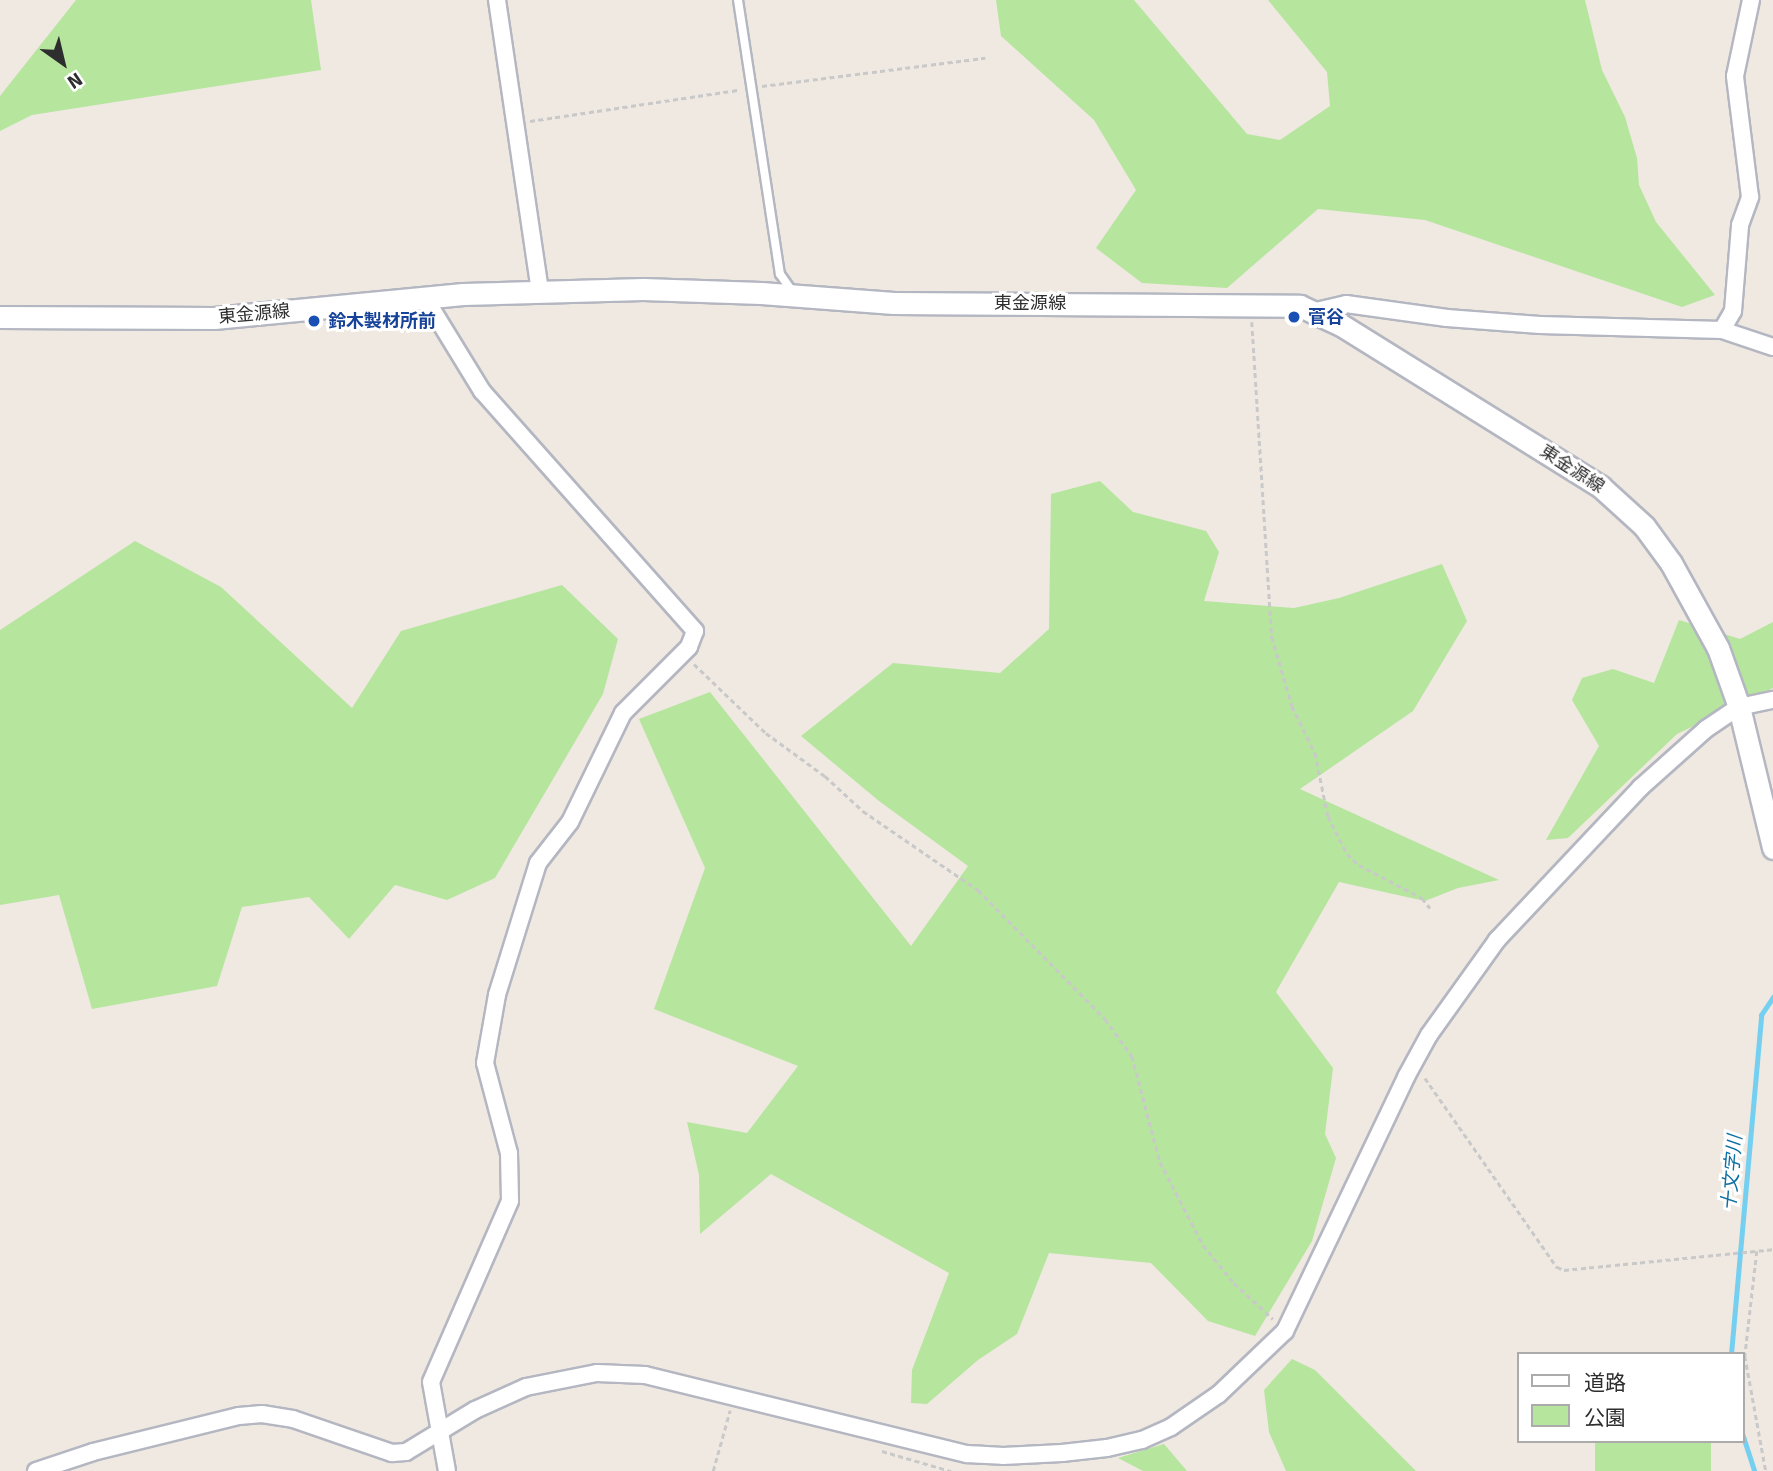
<!DOCTYPE html>
<html>
<head>
<meta charset="utf-8">
<style>
  body { margin:0 }
  #map { position:relative; width:1773px; height:1471px; overflow:hidden; background:#efe9e1; font-family:Signika,"Noto Sans JP",sans-serif }
  div>[style] { position:absolute }
  .green>* { inset:0; background:#b6e59e; transform-origin:0 0 }
  .stream>* { height:4.5px; margin:-2.25px; padding:0 2.25px; transform-origin:2.25px; border-radius:2.25px; background:#75cff0 }
  .path>* { height:2.5px; margin-top:-1.25px; transform-origin:0; background:repeating-linear-gradient(90deg,#c9c9c9 0 5px,transparent 0 8.5px) }
  .roads { filter:drop-shadow(2px 0 #b4b7c1) drop-shadow(-2px 0 #b4b7c1) drop-shadow(0 2px #b4b7c1) drop-shadow(0 -2px #b4b7c1) }
  .service>* { height:8px; margin:-4px; padding:0 4px; transform-origin:4px; border-radius:4px; background:#fff }
  .minor>* { height:16px; margin:-8px; padding:0 8px; transform-origin:8px; border-radius:8px; background:#fff }
  .secondary>* { height:21px; margin:-10.5px; padding:0 10.5px; transform-origin:10.5px; border-radius:10.5px; background:#fff }
  .dots>* { width:19px; height:19px; translate:-50% -50%; box-sizing:border-box; border:4px solid #fff; border-radius:50% }
  span { translate:-50% -50%; white-space:nowrap; text-align:center; line-height:1.15; -webkit-text-stroke:6px #fff; paint-order:stroke }
  .street-label { font-size:18px; color:#2e2e2e }
  .transit-label { font-size:18px; color:#164399; font-weight:700 }
  .left { translate:0 -50%; text-align:left }
  .water-label { font-size:19px; color:#0d6fa3; font-style:italic }
  .legend { position:absolute; left:1517px; top:1352px; width:228px; height:91px; box-sizing:border-box; background:#fff; border:2px solid #ababab; margin:0; padding:9px 12px; list-style:none; font-size:21px; color:#2e2e2e }
  .legend li { display:flex; align-items:center; gap:14px; height:35px }
  .legend b { width:35px; border:2px solid #ababab }
  .north { position:absolute; left:28px; top:28px; width:70px; height:70px; -webkit-text-stroke:5px #fff; paint-order:stroke; rotate:146deg; font-size:19px; font-weight:700; line-height:28px; text-align:center; color:#2e2e2e }
  .north::after { content:''; display:block; margin:auto; width:24px; height:32px; background:#2e2e2e; clip-path:polygon(50% 0,100% 100%,50% 72%,0 100%) }
</style>
</head>
<body>
<div id="map">
  <div class="green">
    <div style="clip-path:polygon(76px 0,311px 0,321px 70px,32px 115px,0 131px,0 96px)"></div>
    <div style="clip-path:polygon(996px 0,1134px 0,1247px 134px,1280px 140px,1330px 106px,1327px 72px,1268px 0,1585px 0,1602px 70px,1625px 117px,1637px 158px,1639px 185px,1656px 222px,1715px 295px,1682px 307px,1425px 220px,1318px 209px,1227px 288px,1142px 283px,1096px 248px,1136px 190px,1094px 120px,1001px 36px)"></div>
    <div style="clip-path:polygon(1100px 481px,1133px 512px,1206px 531px,1219px 552px,1204px 601px,1294px 608px,1339px 598px,1442px 564px,1467px 621px,1413px 711px,1300px 789px,1499px 880px,1458px 888px,1425px 901px,1339px 882px,1276px 992px,1333px 1068px,1325px 1134px,1336px 1158px,1312px 1241px,1255px 1336px,1208px 1321px,1151px 1263px,1049px 1253px,1017px 1334px,978px 1360px,927px 1404px,911px 1403px,912px 1370px,949px 1273px,771px 1174px,700px 1234px,699px 1175px,687px 1122px,747px 1133px,798px 1066px,654px 1009px,705px 868px,639px 719px,710px 692px,911px 946px,968px 866px,879px 801px,801px 736px,893px 663px,1000px 673px,1049px 629px,1051px 494px)"></div>
    <div style="clip-path:polygon(135px 541px,221px 587px,352px 708px,401px 631px,562px 585px,618px 639px,603px 694px,495px 878px,447px 900px,395px 885px,349px 939px,309px 897px,242px 907px,217px 986px,92px 1009px,59px 895px,0 905px,0 630px)"></div>
    <div style="clip-path:polygon(1679px 620px,1740px 639px,1773px 622px,1773px 688px,1677px 734px,1568px 838px,1546px 840px,1599px 746px,1572px 700px,1582px 678px,1613px 669px,1654px 683px)"></div>
    <div style="clip-path:polygon(1292px 1359px,1315px 1370px,1416px 1471px,1286px 1471px,1269px 1432px,1264px 1390px)"></div>
    <div style="left:1595px;top:1441px;width:116px;height:32px"></div>
    <div style="clip-path:polygon(1164px 1444px,1187px 1471px,1143px 1471px,1118px 1458px)"></div>
  </div>
  <div class="stream">
    <div style="left:1731px;top:1354px;width:340px;rotate:-84.9deg"></div>
    <div style="left:1761px;top:1015px;width:22px;rotate:-56deg"></div>
    <div style="left:1743px;top:1435px;width:38px;rotate:72deg"></div>
  </div>
  <div class="path">
    <div style="left:762px;top:86px;width:225px;rotate:-7.2deg"></div>
    <div style="left:530px;top:121px;width:210px;rotate:-8.5deg"></div>
    <div style="left:1252px;top:322px;width:316px;rotate:86.4deg"></div>
    <div style="left:1272px;top:637px;width:72px;rotate:73.8deg"></div>
    <div style="left:1292px;top:706px;width:52px;rotate:63.9deg"></div>
    <div style="left:1315px;top:753px;width:64px;rotate:78.3deg"></div>
    <div style="left:1328px;top:816px;width:42px;rotate:63.4deg"></div>
    <div style="left:1347px;top:854px;width:16px;rotate:43deg"></div>
    <div style="left:1359px;top:865px;width:71px;rotate:27.6deg"></div>
    <div style="left:1422px;top:898px;width:13px;rotate:51deg"></div>
    <div style="left:694px;top:664px;width:100px;rotate:43.8deg"></div>
    <div style="left:766px;top:733px;width:73px;rotate:36.1deg"></div>
    <div style="left:825px;top:776px;width:52px;rotate:42.6deg"></div>
    <div style="left:863px;top:811px;width:140px;rotate:34.5deg"></div>
    <div style="left:978px;top:890px;width:181px;rotate:45.4deg"></div>
    <div style="left:1105px;top:1019px;width:46px;rotate:53.9deg"></div>
    <div style="left:1132px;top:1056px;width:110px;rotate:75.2deg"></div>
    <div style="left:1160px;top:1162px;width:93px;rotate:62.6deg"></div>
    <div style="left:1203px;top:1245px;width:49px;rotate:50.8deg"></div>
    <div style="left:1234px;top:1283px;width:53px;rotate:42.7deg"></div>
    <div style="left:1425px;top:1078px;width:231px;rotate:55.1deg"></div>
    <div style="left:1557px;top:1267px;width:8px;rotate:23deg"></div>
    <div style="left:1564px;top:1270px;width:210px;rotate:-5.7deg"></div>
    <div style="left:1757px;top:1251px;width:106px;rotate:96.5deg"></div>
    <div style="left:1745px;top:1356px;width:117px;rotate:79.7deg"></div>
    <div style="left:882px;top:1451px;width:72px;rotate:16.2deg"></div>
    <div style="left:713px;top:1471px;width:63px;rotate:-74.4deg"></div>
  </div>
  <div class="roads">
    <div class="service">
      <div style="left:738px;top:0;width:277px;rotate:81.3deg"></div>
      <div style="left:780px;top:274px;width:21px;rotate:55deg"></div>
    </div>
    <div class="minor">
      <div style="left:497px;top:0;width:295px;rotate:81.6deg"></div>
      <div style="left:425px;top:298px;width:109px;rotate:58.5deg"></div>
      <div style="left:482px;top:391px;width:321px;rotate:48.4deg"></div>
      <div style="left:695px;top:631px;width:17px;rotate:111deg"></div>
      <div style="left:689px;top:647px;width:93px;rotate:135deg"></div>
      <div style="left:623px;top:713px;width:121px;rotate:115.9deg"></div>
      <div style="left:570px;top:822px;width:52px;rotate:128deg"></div>
      <div style="left:538px;top:863px;width:138px;rotate:107.3deg"></div>
      <div style="left:497px;top:995px;width:69px;rotate:100deg"></div>
      <div style="left:485px;top:1063px;width:93px;rotate:75.1deg"></div>
      <div style="left:509px;top:1153px;width:48px;rotate:88.8deg"></div>
      <div style="left:510px;top:1201px;width:197px;rotate:113.6deg"></div>
      <div style="left:431px;top:1382px;width:90px;rotate:79.8deg"></div>
      <div style="left:1316px;top:311px;width:31px;rotate:-13deg"></div>
      <div style="left:1346px;top:304px;width:102px;rotate:7.9deg"></div>
      <div style="left:1447px;top:318px;width:93px;rotate:4.3deg"></div>
      <div style="left:1540px;top:325px;width:182px;rotate:1.6deg"></div>
      <div style="left:1722px;top:330px;width:54px;rotate:18.4deg"></div>
      <div style="left:1722px;top:330px;width:22px;rotate:-60deg"></div>
      <div style="left:1733px;top:311px;width:86px;rotate:-85.3deg"></div>
      <div style="left:1740px;top:225px;width:30px;rotate:-70deg"></div>
      <div style="left:1750px;top:197px;width:122px;rotate:-97.1deg"></div>
      <div style="left:1735px;top:76px;width:78px;rotate:-78.1deg"></div>
      <div style="left:36px;top:1471px;width:60px;rotate:-18.4deg"></div>
      <div style="left:93px;top:1452px;width:150px;rotate:-13.9deg"></div>
      <div style="left:239px;top:1416px;width:23px;rotate:-5deg"></div>
      <div style="left:262px;top:1414px;width:31px;rotate:9deg"></div>
      <div style="left:293px;top:1419px;width:105px;rotate:19deg"></div>
      <div style="left:392px;top:1453px;width:14px;rotate:-4deg"></div>
      <div style="left:406px;top:1452px;width:81px;rotate:-31.3deg"></div>
      <div style="left:475px;top:1410px;width:56px;rotate:-24.3deg"></div>
      <div style="left:526px;top:1387px;width:72px;rotate:-11.2deg"></div>
      <div style="left:597px;top:1373px;width:48px;rotate:2.4deg"></div>
      <div style="left:645px;top:1375px;width:332px;rotate:13.8deg"></div>
      <div style="left:967px;top:1454px;width:36px;rotate:3deg"></div>
      <div style="left:1003px;top:1456px;width:59px;rotate:-2.9deg"></div>
      <div style="left:1062px;top:1453px;width:45px;rotate:-6.3deg"></div>
      <div style="left:1107px;top:1448px;width:36px;rotate:-13deg"></div>
      <div style="left:1142px;top:1440px;width:32px;rotate:-24deg"></div>
      <div style="left:1171px;top:1427px;width:58px;rotate:-34.5deg"></div>
      <div style="left:1219px;top:1394px;width:91px;rotate:-43.7deg"></div>
      <div style="left:1285px;top:1331px;width:281px;rotate:-64.5deg"></div>
      <div style="left:1406px;top:1077px;width:48px;rotate:-61.3deg"></div>
      <div style="left:1429px;top:1035px;width:117px;rotate:-54.4deg"></div>
      <div style="left:1497px;top:940px;width:209px;rotate:-46.7deg"></div>
      <div style="left:1640px;top:788px;width:89px;rotate:-41.8deg"></div>
      <div style="left:1706px;top:729px;width:40px;rotate:-34deg"></div>
      <div style="left:1739px;top:707px;width:35px;rotate:-12deg"></div>
    </div>
    <div class="secondary">
      <div style="left:0;top:317px;width:214px;rotate:0.3deg"></div>
      <div style="left:214px;top:318px;width:250px;rotate:-5.5deg"></div>
      <div style="left:463px;top:294px;width:180px;rotate:-1.6deg"></div>
      <div style="left:643px;top:289px;width:118px;rotate:1.9deg"></div>
      <div style="left:761px;top:293px;width:133px;rotate:4.3deg"></div>
      <div style="left:894px;top:303px;width:406px;rotate:0.4deg"></div>
      <div style="left:1300px;top:306px;width:45px;rotate:24.9deg"></div>
      <div style="left:1341px;top:325px;width:306px;rotate:31.9deg"></div>
      <div style="left:1601px;top:487px;width:58px;rotate:42.2deg"></div>
      <div style="left:1644px;top:526px;width:46px;rotate:53.9deg"></div>
      <div style="left:1671px;top:563px;width:97px;rotate:61.1deg"></div>
      <div style="left:1718px;top:648px;width:63px;rotate:70.4deg"></div>
      <div style="left:1739px;top:707px;width:145px;rotate:76.4deg"></div>
    </div>
  </div>
  <div class="dots">
    <div style="left:1294px;top:317px;background:#1a4fb4"></div>
    <div style="left:314px;top:321px;background:#1a4fb4"></div>
  </div>
  <div class="street-label">
    <span style="left:1030px;top:303px">東金源線</span>
    <span style="left:254px;top:314px;rotate:-5deg">東金源線</span>
    <span style="left:1572px;top:469px;rotate:33deg">東金源線</span>
  </div>
  <div class="transit-label">
    <span class="left" style="left:1308px;top:317px">菅谷</span>
    <span class="left" style="left:328px;top:321px">鈴木製材所前</span>
  </div>
  <div class="water-label">
    <span style="left:1733px;top:1173px;rotate:-85deg">十文字川</span>
  </div>
  <ul class="legend">
  <li><b style="height:9px;background:#fff"></b>道路</li>
  <li><b style="height:19px;background:#b6e59e"></b>公園</li>
  </ul>
  <div class="north">N</div>
</div>
</body>
</html>
